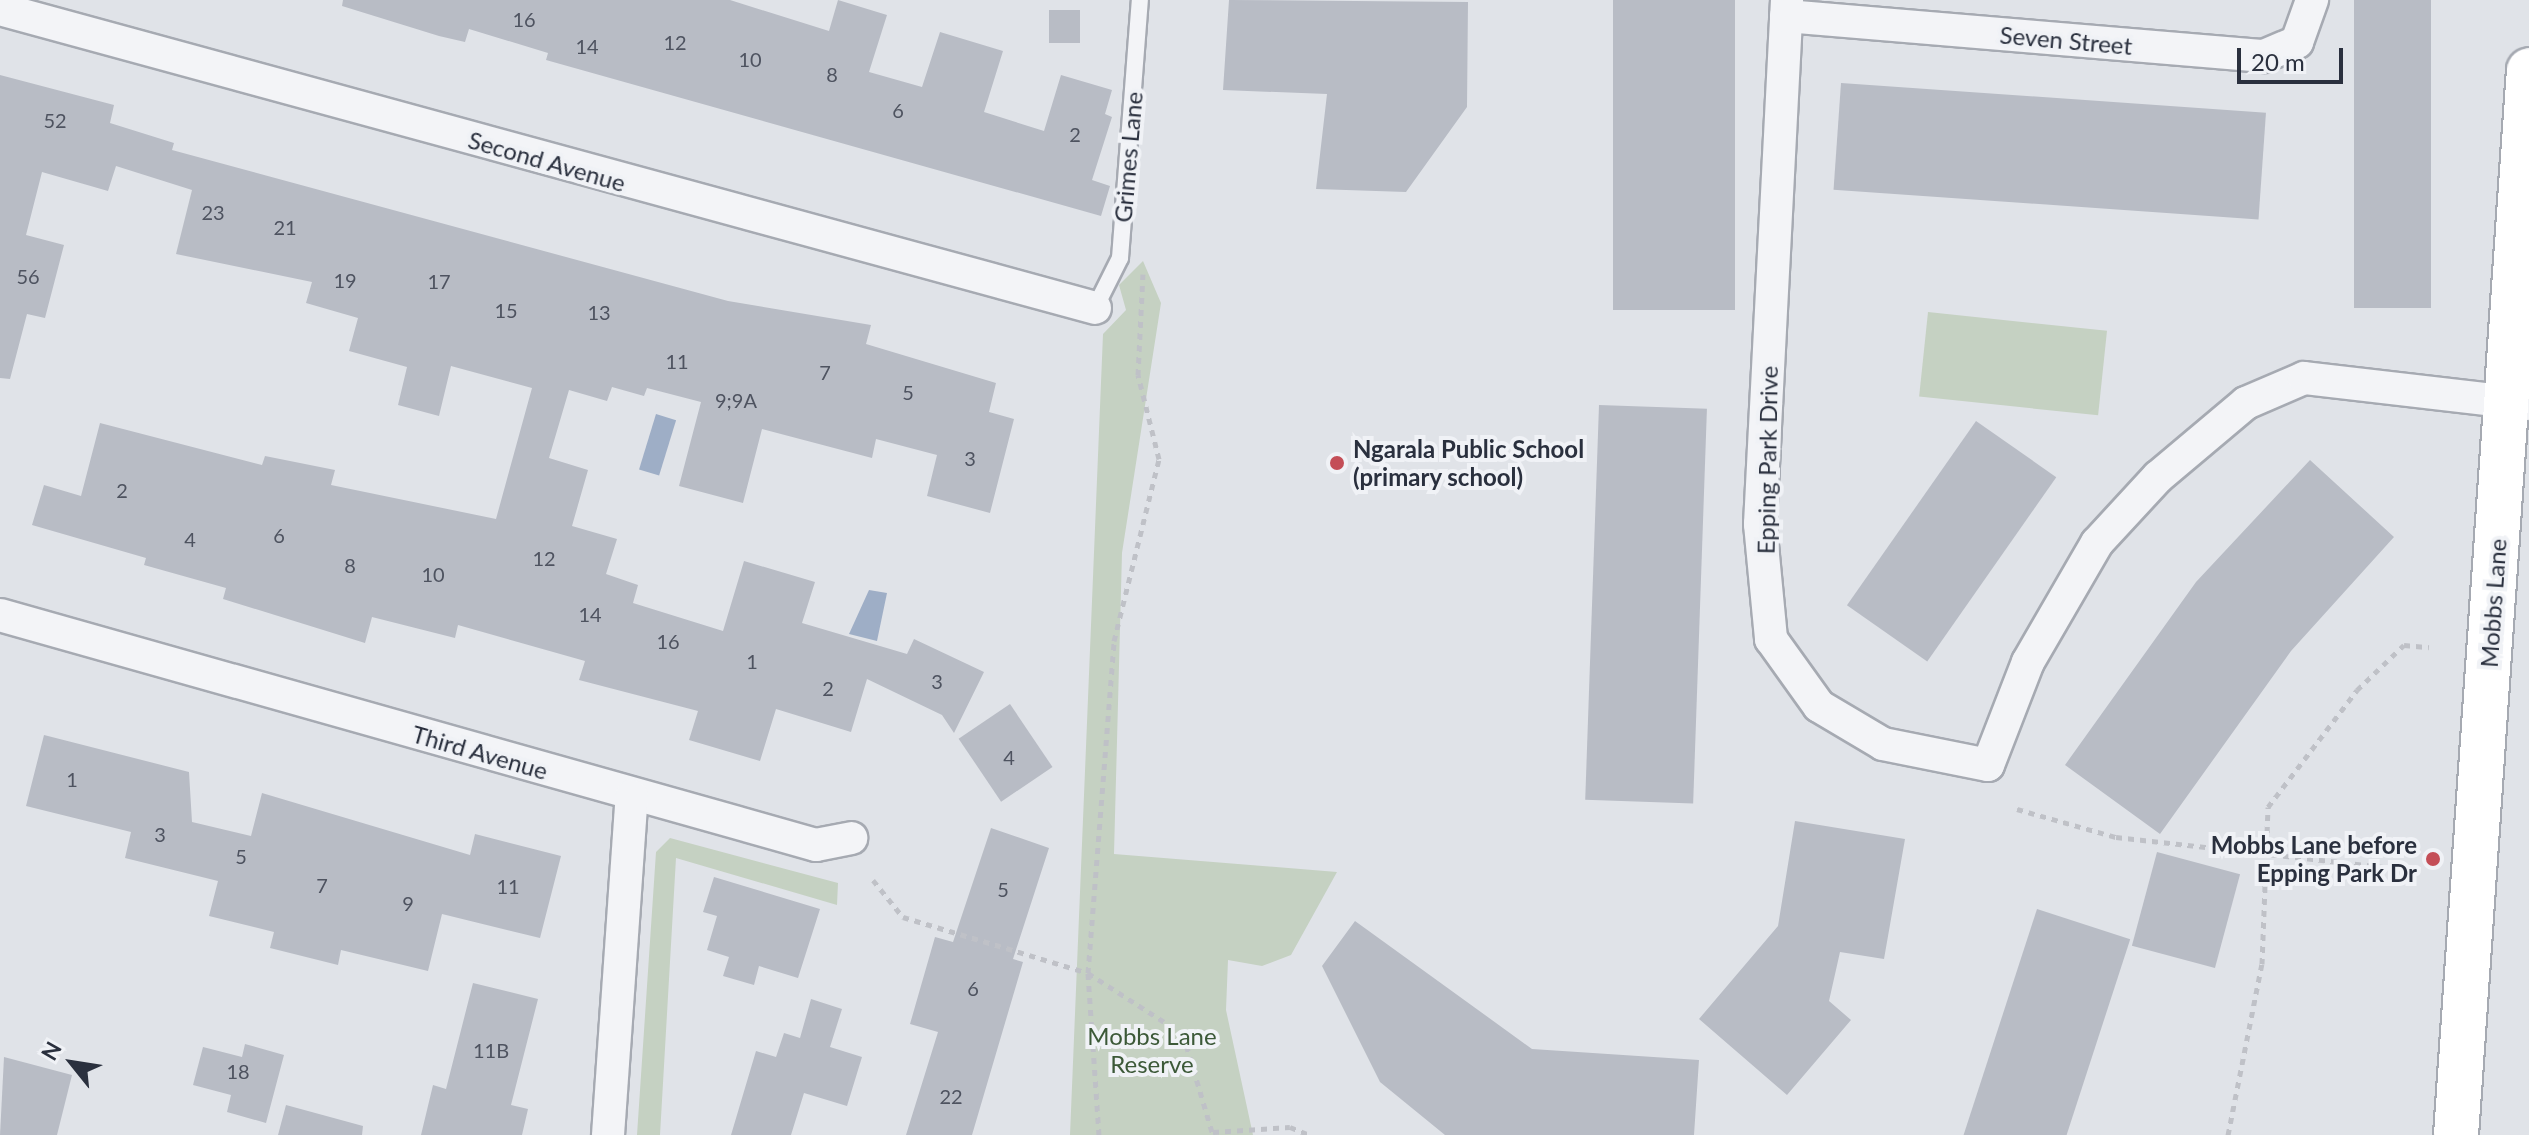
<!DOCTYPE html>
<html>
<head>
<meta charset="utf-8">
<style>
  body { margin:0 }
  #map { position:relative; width:2529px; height:1135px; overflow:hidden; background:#e0e3e8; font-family:Lato,sans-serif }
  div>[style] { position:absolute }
  .green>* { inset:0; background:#c5d1c2; transform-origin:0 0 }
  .water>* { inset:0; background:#9eaec6; transform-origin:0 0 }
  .building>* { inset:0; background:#b8bcc5; transform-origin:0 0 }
  .path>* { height:5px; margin-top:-2.5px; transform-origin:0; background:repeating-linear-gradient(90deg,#bfc1c7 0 6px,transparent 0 12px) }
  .roads { filter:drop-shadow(2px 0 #a6aab2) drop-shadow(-2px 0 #a6aab2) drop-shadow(0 2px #a6aab2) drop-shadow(0 -2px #a6aab2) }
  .lane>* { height:16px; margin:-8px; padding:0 8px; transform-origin:8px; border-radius:8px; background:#f3f4f7 }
  .street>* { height:32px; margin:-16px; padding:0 16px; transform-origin:16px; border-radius:16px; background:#f3f4f7 }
  .secondary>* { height:44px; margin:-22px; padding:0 22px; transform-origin:22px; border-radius:22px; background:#fff }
  .dots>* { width:22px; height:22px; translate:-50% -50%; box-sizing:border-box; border:4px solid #f0f2f6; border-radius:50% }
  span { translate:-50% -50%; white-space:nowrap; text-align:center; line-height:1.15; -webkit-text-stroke:8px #f0f2f6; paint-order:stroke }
  .number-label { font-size:20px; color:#4e5360 }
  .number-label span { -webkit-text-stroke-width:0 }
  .street-label { font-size:24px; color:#2a303e }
  .poi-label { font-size:24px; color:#2a303e; font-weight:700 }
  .left { translate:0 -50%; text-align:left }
  .right { translate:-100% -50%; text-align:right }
  .park-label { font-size:24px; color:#3c5938 }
  .north { position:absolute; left:32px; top:1023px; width:80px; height:80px; -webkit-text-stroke:6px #f0f2f6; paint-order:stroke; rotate:300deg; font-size:22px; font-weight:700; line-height:32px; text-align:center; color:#2a303e }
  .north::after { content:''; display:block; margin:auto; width:28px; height:36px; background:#2a303e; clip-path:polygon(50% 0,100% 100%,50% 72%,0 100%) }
  .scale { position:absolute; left:2237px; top:48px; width:106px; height:36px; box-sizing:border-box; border:4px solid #2a303e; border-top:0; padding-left:10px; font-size:24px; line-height:28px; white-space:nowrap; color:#2a303e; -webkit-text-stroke:6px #f0f2f6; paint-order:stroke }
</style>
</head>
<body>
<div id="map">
  <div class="green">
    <div style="clip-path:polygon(1143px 261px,1161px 303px,1122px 553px,1114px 854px,1337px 872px,1291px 955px,1262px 966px,1228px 960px,1226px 1010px,1253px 1135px,1070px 1135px,1103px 334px,1126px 310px,1119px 285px)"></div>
    <div style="left:1928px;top:312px;width:180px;height:85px;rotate:6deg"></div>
    <div style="clip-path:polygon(670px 838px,838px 883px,837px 905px,676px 858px,660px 1135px,637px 1135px,656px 852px)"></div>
  </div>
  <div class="water">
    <div style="left:656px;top:414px;width:21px;height:58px;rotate:17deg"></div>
    <div style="clip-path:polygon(869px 590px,887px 593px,877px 641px,849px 634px)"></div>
  </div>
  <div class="building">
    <div style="clip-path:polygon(343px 0,730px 0,829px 31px,838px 0,887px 15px,869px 72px,922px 87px,940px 32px,1003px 51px,984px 112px,1044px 131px,1061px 75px,1112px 90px,1105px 114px,1112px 117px,1092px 180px,1110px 186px,1101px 216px,546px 60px,548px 53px,469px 29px,465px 42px,439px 36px,342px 6px)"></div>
    <div style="clip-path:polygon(1229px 0,1468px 2px,1467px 107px,1406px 192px,1316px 189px,1327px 94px,1223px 90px)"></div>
    <div style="left:1613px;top:0;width:122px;height:310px"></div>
    <div style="left:2354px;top:0;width:77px;height:308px"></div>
    <div style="left:1049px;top:10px;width:31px;height:33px"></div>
    <div style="clip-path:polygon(0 75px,114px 105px,110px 123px,174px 143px,172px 150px,728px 301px,871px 325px,866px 344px,996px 383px,989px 412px,1014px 419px,990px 513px,927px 496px,937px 455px,876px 439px,872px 458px,762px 429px,743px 503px,679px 486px,701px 402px,647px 388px,644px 396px,612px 387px,607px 401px,569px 390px,549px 458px,588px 470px,572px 526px,617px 539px,606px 574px,638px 585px,633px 603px,723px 631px,744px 561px,815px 582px,802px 623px,907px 654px,914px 639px,984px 672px,954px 733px,942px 715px,867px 679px,851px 732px,776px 709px,760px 761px,689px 740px,698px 711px,579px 680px,585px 661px,458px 625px,455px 638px,372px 617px,365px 643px,223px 599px,226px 588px,144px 565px,146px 558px,32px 525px,44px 485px,81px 496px,100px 423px,262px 465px,265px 456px,335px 470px,331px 485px,496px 519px,532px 388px,451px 366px,439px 416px,398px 405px,407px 367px,349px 351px,358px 318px,306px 303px,312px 282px,176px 254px,192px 190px,116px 166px,108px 191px,42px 172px,26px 235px,64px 245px,45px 318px,27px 314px,10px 379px,0 378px)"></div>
    <div style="left:1841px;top:83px;width:426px;height:107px;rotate:4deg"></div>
    <div style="left:1599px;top:405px;width:108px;height:395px;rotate:2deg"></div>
    <div style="left:1976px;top:421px;width:98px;height:225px;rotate:35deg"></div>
    <div style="clip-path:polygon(2310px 460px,2394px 537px,2291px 651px,2160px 834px,2065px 765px,2196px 582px)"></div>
    <div style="left:1010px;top:704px;width:76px;height:62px;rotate:56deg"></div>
    <div style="clip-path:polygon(44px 735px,189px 772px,192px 822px,251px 836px,262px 793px,470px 855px,475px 834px,561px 856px,540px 938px,442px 914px,428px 971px,341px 950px,338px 965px,270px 948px,274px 932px,209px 916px,218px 881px,125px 858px,131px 832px,26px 806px)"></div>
    <div style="clip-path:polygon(1795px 821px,1905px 839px,1884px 959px,1840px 952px,1829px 1001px,1851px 1020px,1787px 1095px,1699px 1019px,1778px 926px)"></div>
    <div style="clip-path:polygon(991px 828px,1049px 848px,1013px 959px,1023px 962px,972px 1135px,906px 1135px,938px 1032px,910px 1024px,935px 937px,953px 942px)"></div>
    <div style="left:2157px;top:852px;width:86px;height:97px;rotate:15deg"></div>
    <div style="clip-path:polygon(714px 877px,820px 909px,798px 978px,759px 966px,754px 985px,723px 976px,729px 957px,707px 950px,717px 916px,703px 912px)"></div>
    <div style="left:2037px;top:909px;width:98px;height:238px;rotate:18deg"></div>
    <div style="clip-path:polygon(1355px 921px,1532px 1049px,1699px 1060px,1694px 1135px,1445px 1135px,1380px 1082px,1322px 966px)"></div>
    <div style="clip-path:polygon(473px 983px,538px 999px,511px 1105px,528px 1109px,522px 1135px,421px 1135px,433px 1085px,446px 1089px)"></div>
    <div style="clip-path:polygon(811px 999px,842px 1009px,830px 1047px,862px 1057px,847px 1106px,804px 1093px,791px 1135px,731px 1135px,756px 1051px,776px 1057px,784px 1033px,800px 1038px)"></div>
    <div style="clip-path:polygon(245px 1044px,284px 1055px,266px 1123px,227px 1112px,231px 1095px,193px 1085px,203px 1047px,242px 1057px)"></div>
    <div style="clip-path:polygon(4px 1057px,72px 1075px,57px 1135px,0 1135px)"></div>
    <div style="clip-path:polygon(286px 1105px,363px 1126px,362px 1135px,278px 1135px)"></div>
  </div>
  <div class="path">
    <div style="left:2017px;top:809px;width:103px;rotate:15.8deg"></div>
    <div style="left:2116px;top:837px;width:298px;rotate:6.4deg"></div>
    <div style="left:873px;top:880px;width:48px;rotate:51deg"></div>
    <div style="left:903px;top:917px;width:193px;rotate:16.8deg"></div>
    <div style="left:1088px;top:973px;width:113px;rotate:32.7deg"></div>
    <div style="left:1183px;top:1034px;width:105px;rotate:73.5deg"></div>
    <div style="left:1213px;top:1132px;width:77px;rotate:-3.7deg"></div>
    <div style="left:1290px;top:1127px;width:22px;rotate:22deg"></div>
    <div style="left:1099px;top:1135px;width:162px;rotate:-93.9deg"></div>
    <div style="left:1088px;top:973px;width:333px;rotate:-85.5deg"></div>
    <div style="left:1114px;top:641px;width:187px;rotate:-76.1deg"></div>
    <div style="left:1159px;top:459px;width:87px;rotate:-104deg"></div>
    <div style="left:1138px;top:375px;width:101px;rotate:-87.2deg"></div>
    <div style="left:2228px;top:1135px;width:174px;rotate:-78.8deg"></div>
    <div style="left:2262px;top:964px;width:157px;rotate:-87.8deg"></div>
    <div style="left:2268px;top:807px;width:147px;rotate:-52.7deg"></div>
    <div style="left:2357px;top:690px;width:65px;rotate:-43.8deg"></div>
    <div style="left:2404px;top:645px;width:25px;rotate:5deg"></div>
  </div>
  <div class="roads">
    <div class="lane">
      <div style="left:1095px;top:308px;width:56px;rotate:-63.4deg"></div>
      <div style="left:1120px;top:258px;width:259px;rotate:-85.6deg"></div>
    </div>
    <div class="street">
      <div style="left:1787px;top:0;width:525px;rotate:92.95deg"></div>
      <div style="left:1760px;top:524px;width:116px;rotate:84.5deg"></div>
      <div style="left:1771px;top:639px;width:82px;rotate:54.4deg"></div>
      <div style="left:1819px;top:706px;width:74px;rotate:30.7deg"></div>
      <div style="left:1883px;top:744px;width:107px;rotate:11.3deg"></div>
      <div style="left:1988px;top:765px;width:110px;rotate:-68.8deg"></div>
      <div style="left:2028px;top:662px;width:138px;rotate:-59.9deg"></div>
      <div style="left:2097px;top:543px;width:90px;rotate:-47.3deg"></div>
      <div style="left:2158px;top:477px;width:115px;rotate:-40.1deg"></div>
      <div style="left:2246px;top:403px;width:63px;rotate:-23.3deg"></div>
      <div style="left:2304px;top:378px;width:226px;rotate:6.6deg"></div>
      <div style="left:0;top:9px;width:1135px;rotate:15.27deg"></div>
      <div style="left:1786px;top:16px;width:480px;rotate:4.8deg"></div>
      <div style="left:2264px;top:56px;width:36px;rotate:-23deg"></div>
      <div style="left:2297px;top:42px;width:45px;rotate:-70.3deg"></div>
      <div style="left:0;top:615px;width:848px;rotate:15.74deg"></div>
      <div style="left:816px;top:845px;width:36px;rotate:-11deg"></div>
      <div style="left:608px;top:1135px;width:340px;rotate:-86deg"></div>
    </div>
    <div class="secondary">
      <div style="left:2456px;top:1135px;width:1067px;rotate:-86.08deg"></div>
    </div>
  </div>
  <div class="dots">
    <div style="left:1337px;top:463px;background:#c44e57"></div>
    <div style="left:2433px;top:859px;background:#c44e57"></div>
  </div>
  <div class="number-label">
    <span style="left:524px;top:19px">16</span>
    <span style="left:675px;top:42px">12</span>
    <span style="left:587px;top:46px">14</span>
    <span style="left:750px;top:59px">10</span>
    <span style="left:832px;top:74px">8</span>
    <span style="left:898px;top:110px">6</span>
    <span style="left:55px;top:120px">52</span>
    <span style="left:1075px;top:134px">2</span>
    <span style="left:213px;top:212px">23</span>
    <span style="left:285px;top:227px">21</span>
    <span style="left:28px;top:276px">56</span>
    <span style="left:345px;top:280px">19</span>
    <span style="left:439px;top:281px">17</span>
    <span style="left:506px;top:310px">15</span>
    <span style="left:599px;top:312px">13</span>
    <span style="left:677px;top:361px">11</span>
    <span style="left:825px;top:372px">7</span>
    <span style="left:908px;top:392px">5</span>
    <span style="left:736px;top:400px">9;9A</span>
    <span style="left:970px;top:458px">3</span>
    <span style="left:122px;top:490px">2</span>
    <span style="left:279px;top:535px">6</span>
    <span style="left:190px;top:539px">4</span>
    <span style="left:544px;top:558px">12</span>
    <span style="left:350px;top:565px">8</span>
    <span style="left:433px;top:574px">10</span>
    <span style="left:590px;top:614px">14</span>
    <span style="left:668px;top:641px">16</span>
    <span style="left:752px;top:661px">1</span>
    <span style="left:937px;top:681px">3</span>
    <span style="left:828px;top:688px">2</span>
    <span style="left:1009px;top:757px">4</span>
    <span style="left:72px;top:779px">1</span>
    <span style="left:160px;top:834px">3</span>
    <span style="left:241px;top:856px">5</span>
    <span style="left:322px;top:885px">7</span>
    <span style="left:508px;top:886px">11</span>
    <span style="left:1003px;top:889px">5</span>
    <span style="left:408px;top:903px">9</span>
    <span style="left:973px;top:988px">6</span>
    <span style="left:491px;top:1050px">11B</span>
    <span style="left:238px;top:1071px">18</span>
    <span style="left:951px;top:1096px">22</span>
  </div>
  <div class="street-label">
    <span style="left:2066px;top:40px;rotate:5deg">Seven Street</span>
    <span style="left:1128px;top:157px;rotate:-85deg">Grimes Lane</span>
    <span style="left:547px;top:161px;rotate:16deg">Second Avenue</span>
    <span style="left:1767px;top:460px;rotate:-89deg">Epping Park Drive</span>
    <span style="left:2493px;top:603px;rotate:-86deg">Mobbs Lane</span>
    <span style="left:480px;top:752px;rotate:16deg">Third Avenue</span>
  </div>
  <div class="poi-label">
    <span class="left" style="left:1353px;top:463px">Ngarala Public School<br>(primary school)</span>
    <span class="right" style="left:2417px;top:859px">Mobbs Lane before<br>Epping Park Dr</span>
  </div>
  <div class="park-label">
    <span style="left:1152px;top:1050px">Mobbs Lane<br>Reserve</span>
  </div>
  <div class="north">N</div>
  <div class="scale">20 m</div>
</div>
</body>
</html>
